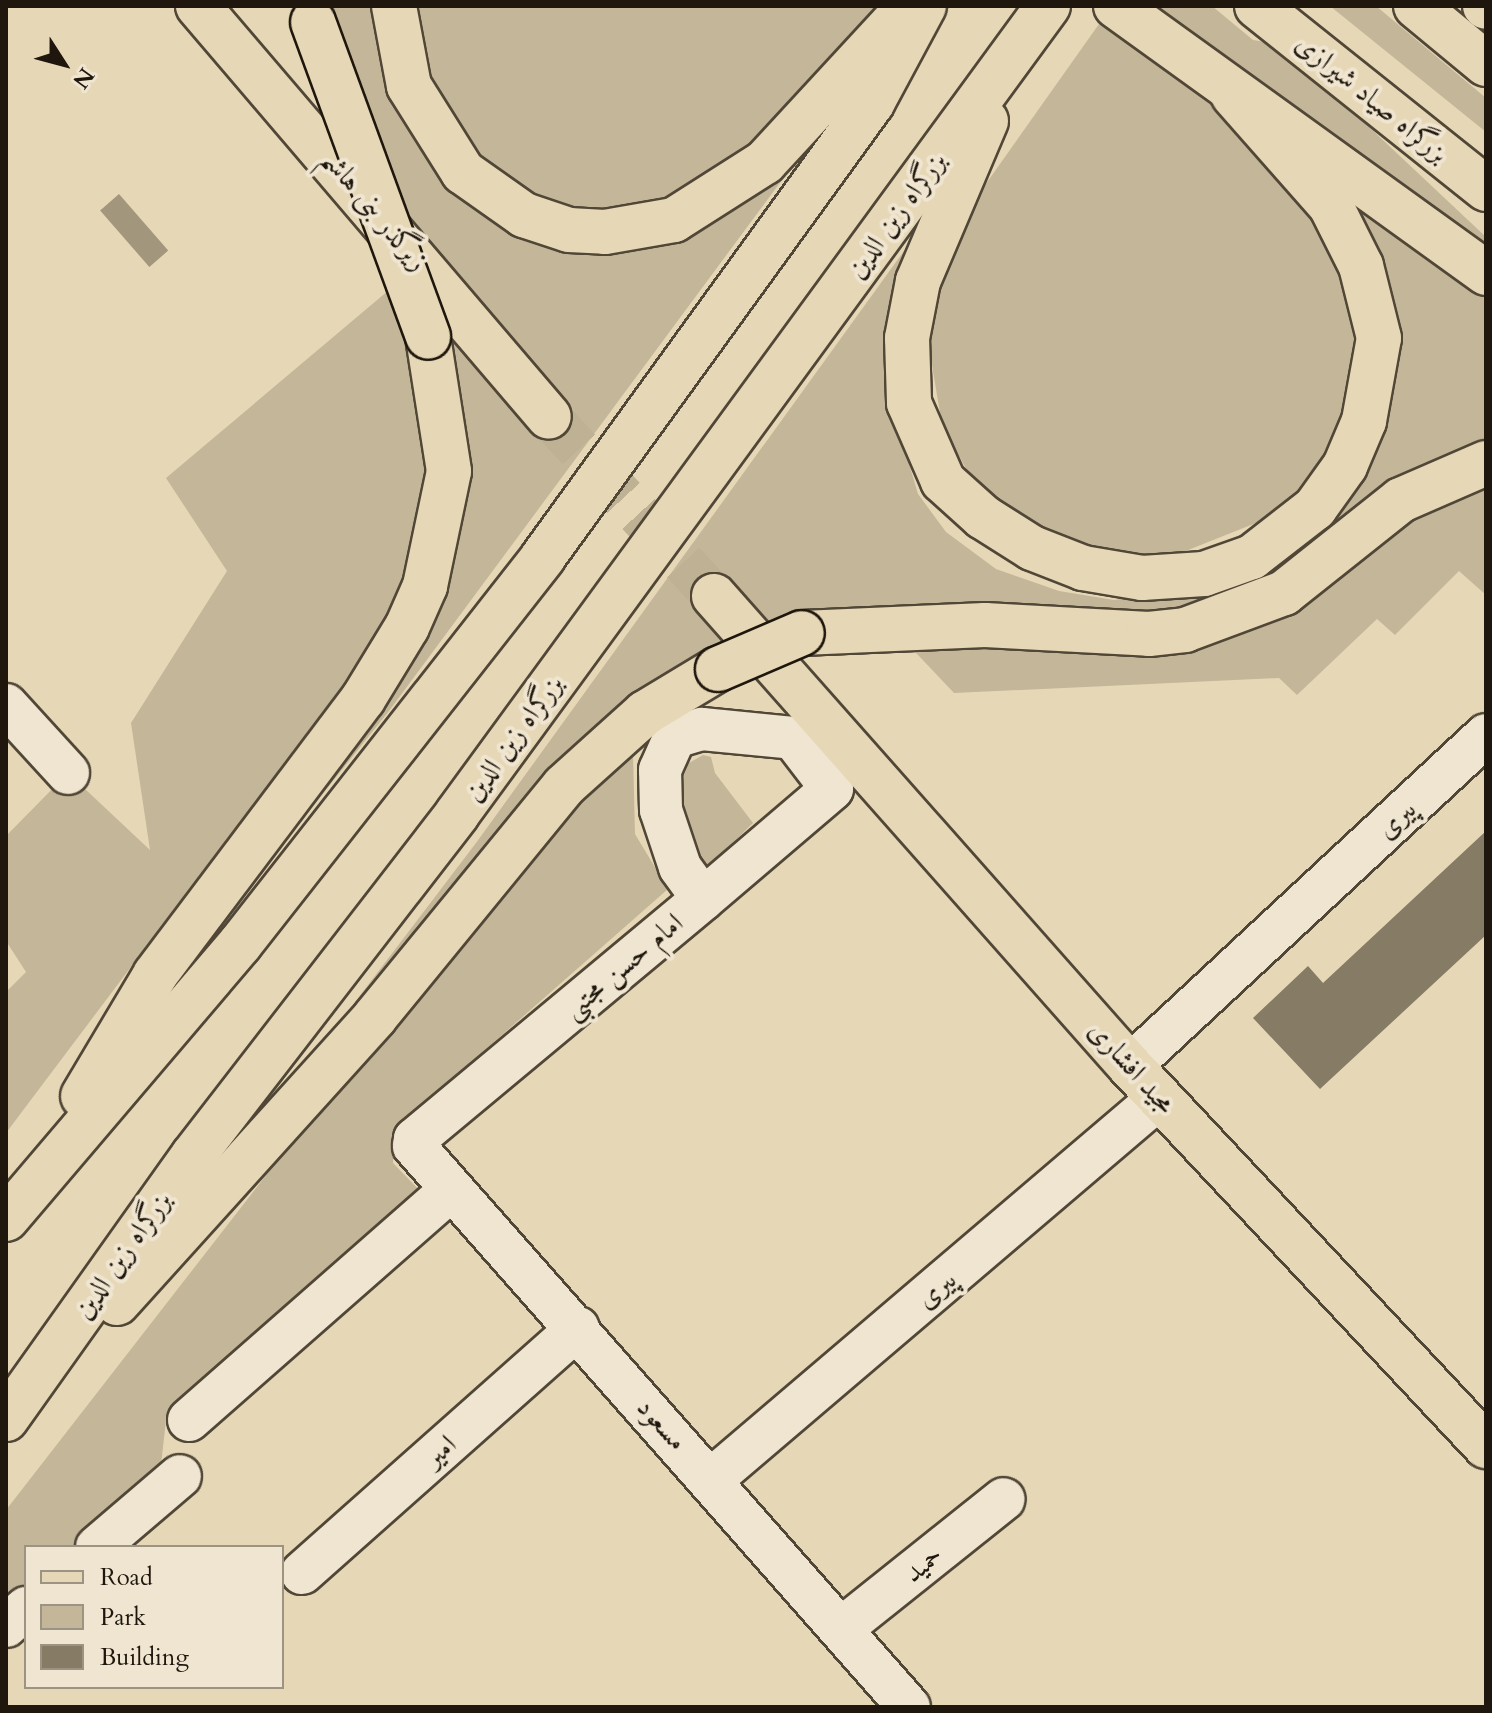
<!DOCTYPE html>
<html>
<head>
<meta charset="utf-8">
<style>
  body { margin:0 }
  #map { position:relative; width:1492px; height:1713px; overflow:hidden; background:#e6d7b6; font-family:Cardo,Amiri,serif }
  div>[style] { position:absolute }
  .green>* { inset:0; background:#c4b699 }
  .water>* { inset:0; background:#a2967d; transform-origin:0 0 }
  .building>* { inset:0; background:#867b65 }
  .major-tunnel>* { height:44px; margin-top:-22px; transform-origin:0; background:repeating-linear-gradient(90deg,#beb194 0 44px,transparent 0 66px) }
  .roads { filter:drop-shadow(2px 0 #514737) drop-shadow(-2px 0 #514737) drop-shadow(0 2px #514737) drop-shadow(0 -2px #514737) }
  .minor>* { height:42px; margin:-21px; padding:0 21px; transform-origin:21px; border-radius:21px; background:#efe5d0 }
  .major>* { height:44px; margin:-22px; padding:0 22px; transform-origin:22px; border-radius:22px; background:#e6d7b6 }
  .highway>* { height:44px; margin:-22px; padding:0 22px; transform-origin:22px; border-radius:22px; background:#e6d7b6 }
  .bridges { filter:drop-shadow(2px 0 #1f170d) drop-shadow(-2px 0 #1f170d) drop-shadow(0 2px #1f170d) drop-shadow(0 -2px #1f170d) }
  .highway-bridge>* { height:44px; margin:-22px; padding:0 22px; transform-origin:22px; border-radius:22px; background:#e6d7b6 }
  span { translate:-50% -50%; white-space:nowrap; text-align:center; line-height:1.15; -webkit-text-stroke:8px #efe5d0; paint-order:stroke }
  .street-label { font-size:28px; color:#1f170d }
  .frame { position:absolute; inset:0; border:8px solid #1f170d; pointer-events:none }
  .legend { position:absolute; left:24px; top:1545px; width:260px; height:144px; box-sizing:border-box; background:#efe5d0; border:2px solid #9c9382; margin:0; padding:10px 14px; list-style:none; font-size:24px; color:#1f170d }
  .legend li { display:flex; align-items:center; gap:16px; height:40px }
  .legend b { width:40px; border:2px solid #9c9382 }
  .north { position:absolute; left:24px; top:24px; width:80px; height:80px; -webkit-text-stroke:6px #efe5d0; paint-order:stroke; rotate:126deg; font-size:22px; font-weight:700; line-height:32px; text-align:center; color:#1f170d }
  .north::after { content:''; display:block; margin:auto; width:28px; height:36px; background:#1f170d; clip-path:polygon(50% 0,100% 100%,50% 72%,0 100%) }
</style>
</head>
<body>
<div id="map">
  <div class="green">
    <div style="clip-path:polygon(325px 6px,382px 6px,453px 181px,639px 234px,853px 84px,389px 711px,168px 987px,458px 520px)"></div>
    <div style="clip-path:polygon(413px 6px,879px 6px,746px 153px,675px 212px,604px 223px,538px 199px,474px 156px,424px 80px)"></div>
    <div style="clip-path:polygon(1139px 6px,1212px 6px,1253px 40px,1265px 42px,1369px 127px,1486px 237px,1486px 254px)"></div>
    <div style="clip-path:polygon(1330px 6px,1376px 6px,1486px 98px,1486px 132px)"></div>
    <div style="clip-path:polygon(1104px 17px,1280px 162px,1318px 204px,1363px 341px,1346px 418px,1318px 470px,1298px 494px,1266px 519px,1168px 558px,1097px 551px,1037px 531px,998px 503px,969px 474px,942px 425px,928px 341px,954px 229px)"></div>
    <div style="clip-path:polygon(1324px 176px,1486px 293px,1486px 452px,1294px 572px,1197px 614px,728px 649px,317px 1052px,476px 843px,930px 215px,889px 397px,918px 494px,946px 532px,996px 569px,1059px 591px,1114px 600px,1208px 588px,1380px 424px)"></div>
    <div style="clip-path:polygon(389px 290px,413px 350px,437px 454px,392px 620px,6px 1133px,6px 992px,26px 972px,6px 941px,6px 836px,68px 773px,150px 850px,131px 723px,227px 571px,166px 478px)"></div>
    <div style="clip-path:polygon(1486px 478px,1486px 595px,1459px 571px,1395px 635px,1377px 619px,1297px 695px,1279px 678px,954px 693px,901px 637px,1162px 643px)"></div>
    <div style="clip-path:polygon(633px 754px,635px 834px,668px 889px,395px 1129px,393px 1163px,420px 1191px,167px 1411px,160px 1474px,75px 1547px,26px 1547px,26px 1590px,6px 1607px,6px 1510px,281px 1156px,594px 773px)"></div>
    <div style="clip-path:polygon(703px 755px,711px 757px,715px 773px,753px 823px,703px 872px,687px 843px,678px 789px,689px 763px)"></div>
  </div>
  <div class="water">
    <div style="left:119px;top:194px;width:75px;height:25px;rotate:49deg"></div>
  </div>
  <div class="building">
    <div style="clip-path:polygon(1486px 831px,1486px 935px,1320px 1089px,1253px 1018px,1308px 966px,1323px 983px)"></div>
  </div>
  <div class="major-tunnel">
    <div style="left:549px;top:417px;width:243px;rotate:47.3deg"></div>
  </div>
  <div class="roads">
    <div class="minor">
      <div style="left:6px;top:705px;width:92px;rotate:47.6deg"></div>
      <div style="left:703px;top:899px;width:39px;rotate:-126deg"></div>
      <div style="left:680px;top:867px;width:60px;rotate:-108.4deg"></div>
      <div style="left:661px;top:810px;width:40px;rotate:-91.4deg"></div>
      <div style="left:660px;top:770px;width:36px;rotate:-66deg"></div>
      <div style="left:675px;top:737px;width:28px;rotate:-17deg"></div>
      <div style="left:702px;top:729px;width:91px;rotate:5.6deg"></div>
      <div style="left:793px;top:738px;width:64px;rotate:52.6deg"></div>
      <div style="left:832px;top:789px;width:170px;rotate:139.5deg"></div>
      <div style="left:703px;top:899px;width:375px;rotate:140.2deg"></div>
      <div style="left:415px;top:1139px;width:7px;rotate:98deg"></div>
      <div style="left:414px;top:1146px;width:748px;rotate:48.58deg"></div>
      <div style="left:1130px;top:1066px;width:486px;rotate:-42.9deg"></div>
      <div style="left:189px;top:1420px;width:347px;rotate:-41.3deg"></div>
      <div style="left:712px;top:1479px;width:587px;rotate:-40.44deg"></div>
      <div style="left:97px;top:1547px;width:109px;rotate:-40.5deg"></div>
      <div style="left:302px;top:1573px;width:369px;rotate:-41.6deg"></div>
      <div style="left:6px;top:1626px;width:27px;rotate:-42deg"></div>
      <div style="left:841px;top:1629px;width:208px;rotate:-38.6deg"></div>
    </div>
    <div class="major">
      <div style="left:198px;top:6px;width:540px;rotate:49.5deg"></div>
      <div style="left:714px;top:596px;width:628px;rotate:48.49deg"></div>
      <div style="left:1130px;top:1066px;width:521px;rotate:46.87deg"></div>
    </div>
    <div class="highway">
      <div style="left:394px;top:6px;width:81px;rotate:79.4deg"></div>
      <div style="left:409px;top:86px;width:102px;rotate:57.9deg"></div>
      <div style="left:463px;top:172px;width:75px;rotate:35.2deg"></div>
      <div style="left:524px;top:215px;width:47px;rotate:18.4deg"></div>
      <div style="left:569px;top:230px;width:36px;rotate:3deg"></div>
      <div style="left:605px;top:232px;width:70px;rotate:-9.9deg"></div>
      <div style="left:674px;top:220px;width:108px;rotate:-32.5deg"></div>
      <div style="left:765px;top:162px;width:209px;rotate:-47.3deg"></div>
      <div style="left:1116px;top:6px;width:456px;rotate:35.8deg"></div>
      <div style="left:1257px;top:6px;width:293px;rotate:38.6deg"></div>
      <div style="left:1416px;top:6px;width:91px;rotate:39.6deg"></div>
      <div style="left:1485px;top:6px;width:1px;rotate:45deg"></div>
      <div style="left:986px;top:121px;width:174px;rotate:113deg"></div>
      <div style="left:918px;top:281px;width:58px;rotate:100.9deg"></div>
      <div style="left:907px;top:338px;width:65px;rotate:88.2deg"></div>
      <div style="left:909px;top:403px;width:85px;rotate:66.4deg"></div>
      <div style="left:943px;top:481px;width:54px;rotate:42deg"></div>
      <div style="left:983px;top:517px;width:58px;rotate:32.3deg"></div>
      <div style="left:1032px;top:548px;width:55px;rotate:21.4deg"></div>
      <div style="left:1083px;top:568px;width:60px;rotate:9.6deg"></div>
      <div style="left:1142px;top:578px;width:62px;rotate:-3.7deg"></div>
      <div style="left:1204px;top:574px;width:51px;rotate:-19.5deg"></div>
      <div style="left:1252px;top:557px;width:80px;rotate:-37.9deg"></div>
      <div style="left:1315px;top:508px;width:52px;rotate:-54.5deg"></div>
      <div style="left:1345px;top:466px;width:49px;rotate:-67.1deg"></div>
      <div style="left:1364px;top:421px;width:84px;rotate:-79.8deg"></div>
      <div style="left:1379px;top:338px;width:74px;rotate:-104deg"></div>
      <div style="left:1361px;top:266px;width:67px;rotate:-116.6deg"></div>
      <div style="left:1331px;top:206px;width:148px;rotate:-131.4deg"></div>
      <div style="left:802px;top:633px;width:183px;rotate:-2.5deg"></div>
      <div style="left:985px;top:625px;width:164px;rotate:3.1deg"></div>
      <div style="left:1149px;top:634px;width:36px;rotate:-6deg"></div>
      <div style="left:1185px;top:630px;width:106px;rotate:-20.5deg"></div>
      <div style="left:1284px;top:593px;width:149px;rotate:-38.5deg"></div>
      <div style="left:1401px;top:500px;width:93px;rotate:-23.5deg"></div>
      <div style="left:83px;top:1096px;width:141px;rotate:-59.2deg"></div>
      <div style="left:155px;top:975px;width:346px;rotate:-53deg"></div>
      <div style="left:363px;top:699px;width:84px;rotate:-58.6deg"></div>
      <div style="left:407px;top:627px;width:45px;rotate:-66.3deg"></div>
      <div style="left:425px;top:586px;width:117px;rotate:-78.2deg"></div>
      <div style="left:449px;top:471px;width:136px;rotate:-98.9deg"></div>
      <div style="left:6px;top:1219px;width:361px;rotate:-49.6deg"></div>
      <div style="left:240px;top:944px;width:492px;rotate:-51.9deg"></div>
      <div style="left:543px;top:557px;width:561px;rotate:-54.07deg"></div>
      <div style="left:872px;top:103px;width:110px;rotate:-61.8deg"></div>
      <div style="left:117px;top:1303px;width:385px;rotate:-47.9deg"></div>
      <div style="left:375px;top:1017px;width:298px;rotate:-50.7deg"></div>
      <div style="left:564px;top:786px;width:109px;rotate:-42deg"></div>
      <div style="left:645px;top:713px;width:85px;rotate:-31.1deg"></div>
      <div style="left:6px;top:1419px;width:323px;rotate:-54.6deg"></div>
      <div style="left:193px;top:1156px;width:432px;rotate:-52.3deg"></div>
      <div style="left:457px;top:814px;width:1001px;rotate:-53.82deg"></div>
    </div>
  </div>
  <div class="bridges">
    <div class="highway-bridge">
      <div style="left:313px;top:22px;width:335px;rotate:69.9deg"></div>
      <div style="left:718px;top:669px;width:91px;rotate:-23.2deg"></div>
    </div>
  </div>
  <div class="street-label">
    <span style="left:1372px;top:98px;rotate:39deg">بزرگراه صیاد شیرازی</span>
    <span style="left:375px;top:210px;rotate:50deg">زیرگذر بنی هاشم</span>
    <span style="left:896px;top:215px;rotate:-54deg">بزرگراه زین الدین</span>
    <span style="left:513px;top:738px;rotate:-54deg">بزرگراه زین الدین</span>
    <span style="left:1396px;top:819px;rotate:-43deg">پیری</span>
    <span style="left:623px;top:966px;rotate:-40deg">امام حسن مجتبی</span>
    <span style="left:1132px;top:1067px;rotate:48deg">مجید افشاری</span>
    <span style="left:122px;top:1255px;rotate:-55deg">بزرگراه زین الدین</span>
    <span style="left:936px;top:1289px;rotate:-40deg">پیری</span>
    <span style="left:662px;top:1424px;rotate:48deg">مسعود</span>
    <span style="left:440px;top:1451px;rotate:-42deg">امیر</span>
    <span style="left:923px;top:1564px;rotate:-39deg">حمید</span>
  </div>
  <div class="frame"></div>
  <ul class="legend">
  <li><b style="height:10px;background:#e6d7b6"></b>Road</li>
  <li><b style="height:22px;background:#c4b699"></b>Park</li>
  <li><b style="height:22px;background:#867b65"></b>Building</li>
  </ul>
  <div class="north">N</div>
</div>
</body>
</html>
